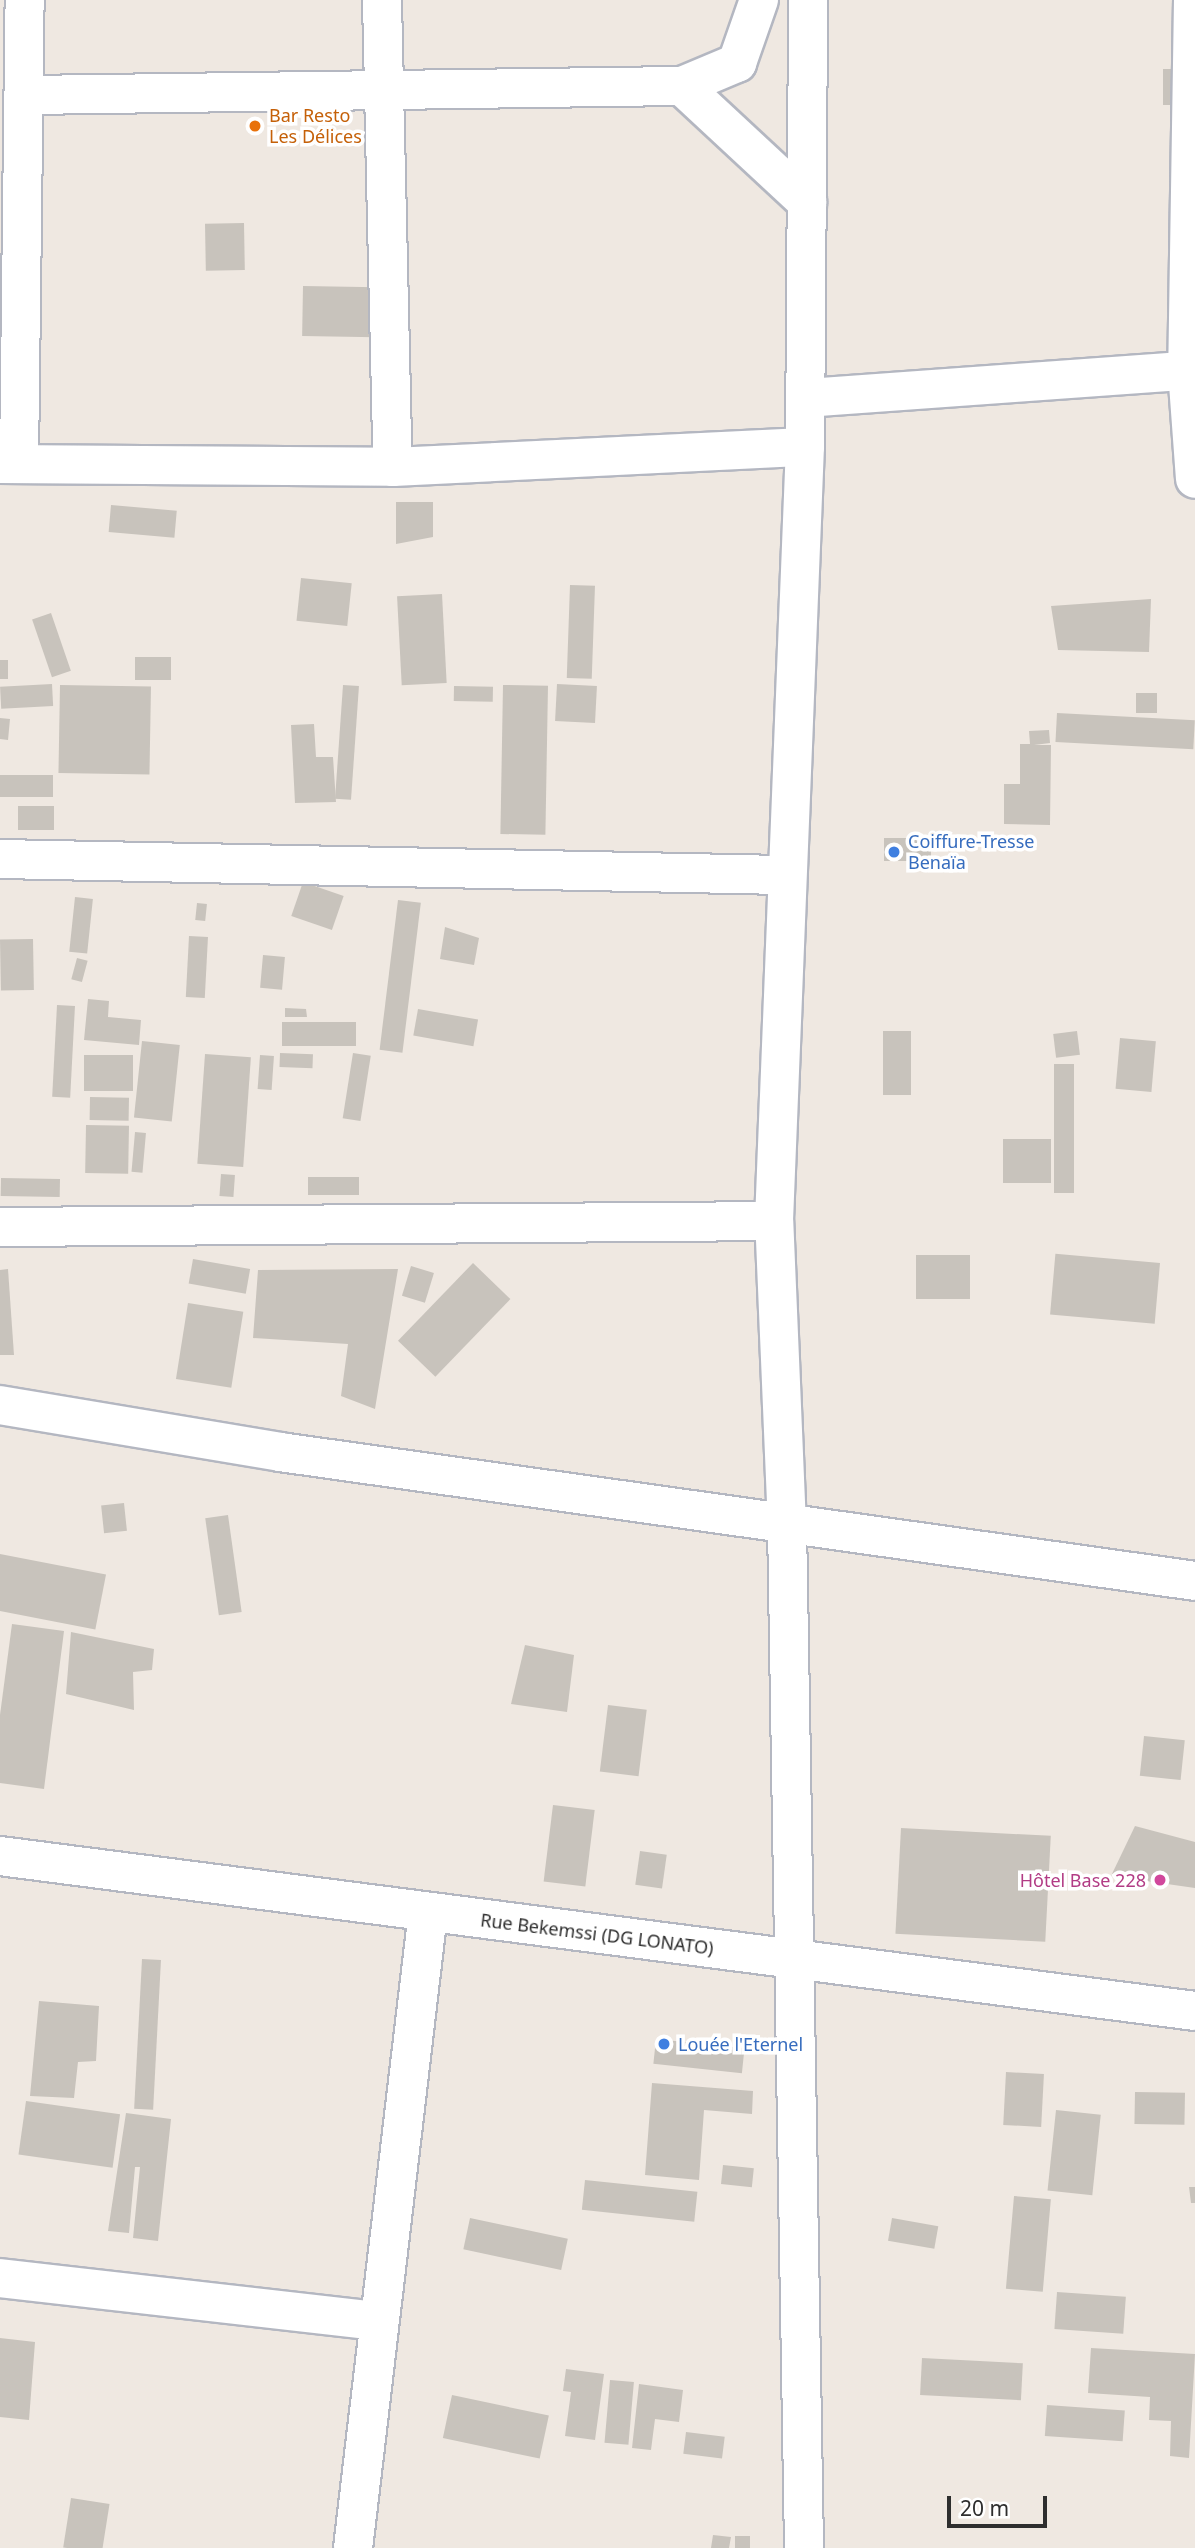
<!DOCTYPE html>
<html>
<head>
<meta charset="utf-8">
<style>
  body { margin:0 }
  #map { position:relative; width:1195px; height:2548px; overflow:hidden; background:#efe8e1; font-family:"Noto Sans",sans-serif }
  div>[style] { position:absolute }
  .building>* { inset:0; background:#c8c3bc; transform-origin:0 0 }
  .roads { filter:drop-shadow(2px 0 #b4b7c1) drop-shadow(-2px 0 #b4b7c1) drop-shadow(0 2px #b4b7c1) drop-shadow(0 -2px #b4b7c1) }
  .minor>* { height:38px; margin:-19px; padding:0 19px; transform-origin:19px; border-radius:19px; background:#fff }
  .dots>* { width:19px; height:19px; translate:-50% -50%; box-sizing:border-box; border:4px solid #fff; border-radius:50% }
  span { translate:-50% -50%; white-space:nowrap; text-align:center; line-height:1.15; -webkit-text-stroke:7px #fff; paint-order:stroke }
  .food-label { font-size:18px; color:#c56008 }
  .left { translate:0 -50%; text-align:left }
  .shop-label { font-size:18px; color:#366cbe }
  .hotel-label { font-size:18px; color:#b23c85 }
  .right { translate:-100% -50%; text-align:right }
  .street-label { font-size:18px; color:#2e2e2e }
  .scale { position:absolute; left:947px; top:2496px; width:100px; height:32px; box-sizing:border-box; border:4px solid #2e2e2e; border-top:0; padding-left:9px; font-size:21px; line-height:24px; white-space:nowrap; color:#2e2e2e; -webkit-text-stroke:5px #fff; paint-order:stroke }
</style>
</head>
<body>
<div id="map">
  <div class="building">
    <div style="left:1163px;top:69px;width:19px;height:36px"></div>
    <div style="left:244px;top:223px;width:47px;height:39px;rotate:89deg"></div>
    <div style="left:303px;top:286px;width:74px;height:50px;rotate:1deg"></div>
    <div style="clip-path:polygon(396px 502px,433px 502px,433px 537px,396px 544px)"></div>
    <div style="left:111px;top:505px;width:66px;height:27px;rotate:5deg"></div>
    <div style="left:301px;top:578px;width:51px;height:43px;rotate:6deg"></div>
    <div style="left:570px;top:585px;width:25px;height:93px;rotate:2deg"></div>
    <div style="left:442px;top:594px;width:89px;height:45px;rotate:87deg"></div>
    <div style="clip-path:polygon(1151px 599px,1149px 652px,1058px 650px,1051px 606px)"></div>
    <div style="left:51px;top:613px;width:61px;height:20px;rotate:71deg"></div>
    <div style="left:135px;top:657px;width:36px;height:23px"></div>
    <div style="left:0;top:660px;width:8px;height:19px"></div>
    <div style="left:52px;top:684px;width:22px;height:52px;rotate:87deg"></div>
    <div style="left:557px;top:684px;width:40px;height:37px;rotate:3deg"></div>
    <div style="left:60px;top:685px;width:91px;height:88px;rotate:1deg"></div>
    <div style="left:343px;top:685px;width:16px;height:114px;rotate:4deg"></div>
    <div style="left:503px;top:685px;width:45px;height:149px;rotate:1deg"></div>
    <div style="left:454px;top:686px;width:39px;height:15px;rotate:1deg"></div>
    <div style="left:1136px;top:693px;width:21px;height:20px"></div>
    <div style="left:1057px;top:713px;width:138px;height:29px;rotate:3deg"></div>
    <div style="clip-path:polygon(0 718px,10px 719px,8px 740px,0 739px)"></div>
    <div style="clip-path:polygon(314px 724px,316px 757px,333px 757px,336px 802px,295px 803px,291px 725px)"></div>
    <div style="clip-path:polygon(1049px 730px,1050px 743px,1034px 745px,1051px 745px,1050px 825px,1004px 824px,1004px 784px,1020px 784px,1020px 744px,1030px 744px,1029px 731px)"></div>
    <div style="left:0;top:775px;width:53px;height:22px"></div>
    <div style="left:18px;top:806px;width:36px;height:24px"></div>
    <div style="left:931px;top:838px;width:23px;height:47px;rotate:90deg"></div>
    <div style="left:303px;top:882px;width:43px;height:36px;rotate:19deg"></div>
    <div style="left:75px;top:897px;width:18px;height:55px;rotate:6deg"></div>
    <div style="left:398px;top:900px;width:23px;height:151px;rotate:7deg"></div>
    <div style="left:197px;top:903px;width:10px;height:17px;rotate:6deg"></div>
    <div style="clip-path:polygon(445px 927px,479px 938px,474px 965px,440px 959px)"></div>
    <div style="left:189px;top:936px;width:19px;height:61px;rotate:3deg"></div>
    <div style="left:33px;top:939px;width:51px;height:33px;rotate:89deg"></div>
    <div style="left:263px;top:955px;width:22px;height:33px;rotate:5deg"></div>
    <div style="left:77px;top:958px;width:11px;height:22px;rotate:15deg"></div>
    <div style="clip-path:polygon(88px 999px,109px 1001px,108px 1017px,141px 1020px,139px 1045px,84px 1040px)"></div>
    <div style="left:57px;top:1005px;width:18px;height:92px;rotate:3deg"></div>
    <div style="clip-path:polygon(285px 1008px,306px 1009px,307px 1017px,285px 1017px)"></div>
    <div style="left:418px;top:1009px;width:61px;height:27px;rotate:10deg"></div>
    <div style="left:282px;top:1022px;width:74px;height:24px"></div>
    <div style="left:883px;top:1031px;width:28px;height:64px"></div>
    <div style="left:1077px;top:1031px;width:24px;height:24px;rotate:83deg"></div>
    <div style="left:1120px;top:1038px;width:36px;height:51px;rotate:5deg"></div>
    <div style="left:142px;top:1041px;width:38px;height:77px;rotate:6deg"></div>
    <div style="left:280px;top:1053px;width:33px;height:14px;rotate:2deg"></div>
    <div style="left:353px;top:1053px;width:18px;height:66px;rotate:9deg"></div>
    <div style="left:205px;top:1054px;width:46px;height:110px;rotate:4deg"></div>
    <div style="left:84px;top:1055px;width:49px;height:36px"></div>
    <div style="left:260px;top:1055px;width:14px;height:34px;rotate:4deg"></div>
    <div style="left:1054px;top:1064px;width:20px;height:129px"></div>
    <div style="left:90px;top:1097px;width:39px;height:23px;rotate:1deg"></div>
    <div style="left:86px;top:1125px;width:43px;height:48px;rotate:1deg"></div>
    <div style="left:135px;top:1132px;width:11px;height:40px;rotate:5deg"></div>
    <div style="left:1003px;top:1139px;width:48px;height:44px"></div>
    <div style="left:221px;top:1174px;width:14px;height:22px;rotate:4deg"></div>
    <div style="left:308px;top:1177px;width:51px;height:18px"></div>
    <div style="left:1px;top:1178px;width:59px;height:18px;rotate:1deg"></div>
    <div style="left:916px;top:1255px;width:54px;height:44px"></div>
    <div style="left:193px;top:1259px;width:58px;height:25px;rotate:10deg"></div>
    <div style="left:473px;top:1263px;width:52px;height:108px;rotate:44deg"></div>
    <div style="left:1160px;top:1263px;width:61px;height:105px;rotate:95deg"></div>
    <div style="left:411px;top:1266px;width:24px;height:31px;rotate:17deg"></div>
    <div style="clip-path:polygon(8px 1269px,14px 1355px,0 1355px,0 1270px)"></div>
    <div style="clip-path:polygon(398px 1269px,375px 1409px,341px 1396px,348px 1344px,253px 1338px,258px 1270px)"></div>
    <div style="left:188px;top:1303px;width:56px;height:77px;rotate:9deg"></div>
    <div style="left:124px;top:1503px;width:28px;height:23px;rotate:84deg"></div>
    <div style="left:228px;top:1515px;width:98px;height:23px;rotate:82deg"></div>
    <div style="left:0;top:1554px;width:108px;height:56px;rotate:11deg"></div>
    <div style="clip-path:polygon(12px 1624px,64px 1631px,44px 1789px,0 1783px,0 1715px)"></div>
    <div style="clip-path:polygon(71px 1632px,154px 1649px,152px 1670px,133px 1672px,134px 1710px,66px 1694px)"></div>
    <div style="clip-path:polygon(525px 1645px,574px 1655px,567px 1712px,511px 1704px)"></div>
    <div style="left:608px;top:1705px;width:39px;height:67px;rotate:7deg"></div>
    <div style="left:1144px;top:1736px;width:41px;height:40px;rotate:6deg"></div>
    <div style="left:553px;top:1805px;width:42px;height:77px;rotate:7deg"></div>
    <div style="clip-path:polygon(1135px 1826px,1195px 1842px,1195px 1888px,1111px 1876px)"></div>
    <div style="left:901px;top:1828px;width:150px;height:106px;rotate:3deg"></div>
    <div style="left:640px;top:1851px;width:27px;height:34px;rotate:8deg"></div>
    <div style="left:142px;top:1959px;width:19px;height:150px;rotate:3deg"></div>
    <div style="clip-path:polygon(39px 2001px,99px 2006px,96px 2061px,78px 2062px,74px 2098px,30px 2096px)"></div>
    <div style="left:656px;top:2039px;width:89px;height:25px;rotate:6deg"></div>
    <div style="left:1006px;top:2072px;width:38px;height:53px;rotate:3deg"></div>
    <div style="clip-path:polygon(652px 2083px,753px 2091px,752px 2114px,704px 2110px,699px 2180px,645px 2175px)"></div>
    <div style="left:1135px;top:2092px;width:50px;height:32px;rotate:1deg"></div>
    <div style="left:26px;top:2101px;width:95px;height:54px;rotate:8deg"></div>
    <div style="left:1056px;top:2110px;width:45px;height:81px;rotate:6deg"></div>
    <div style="clip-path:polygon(126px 2113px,171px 2119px,158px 2241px,133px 2238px,140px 2167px,135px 2167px,129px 2233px,108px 2231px)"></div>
    <div style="left:723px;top:2165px;width:31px;height:19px;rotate:6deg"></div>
    <div style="left:585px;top:2180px;width:113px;height:30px;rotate:6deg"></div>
    <div style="clip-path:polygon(1189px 2187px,1195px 2187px,1195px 2203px,1191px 2203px)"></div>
    <div style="left:1014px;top:2196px;width:37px;height:93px;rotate:5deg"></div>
    <div style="left:470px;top:2218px;width:100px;height:32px;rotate:12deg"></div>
    <div style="left:892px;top:2218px;width:47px;height:23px;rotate:10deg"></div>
    <div style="left:1057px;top:2292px;width:69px;height:37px;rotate:4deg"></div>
    <div style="clip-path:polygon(0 2338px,35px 2342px,29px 2420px,0 2417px)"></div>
    <div style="clip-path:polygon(1091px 2348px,1195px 2354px,1189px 2458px,1170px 2456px,1171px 2421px,1149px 2420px,1150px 2397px,1088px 2393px)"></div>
    <div style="left:922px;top:2358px;width:101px;height:37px;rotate:3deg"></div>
    <div style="clip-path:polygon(566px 2369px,604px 2374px,595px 2440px,565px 2436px,571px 2392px,563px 2391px)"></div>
    <div style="left:610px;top:2380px;width:24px;height:63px;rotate:5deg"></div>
    <div style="clip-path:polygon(639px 2384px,683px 2390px,679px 2422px,655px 2419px,651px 2450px,632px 2448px)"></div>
    <div style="left:452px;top:2395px;width:99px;height:44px;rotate:12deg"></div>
    <div style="left:1047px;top:2405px;width:78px;height:31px;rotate:4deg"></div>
    <div style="left:686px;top:2432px;width:39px;height:22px;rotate:7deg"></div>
    <div style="left:71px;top:2498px;width:39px;height:50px;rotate:9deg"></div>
    <div style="clip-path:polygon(713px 2535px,731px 2537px,729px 2548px,711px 2548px)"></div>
    <div style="left:735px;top:2536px;width:15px;height:12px"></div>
  </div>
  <div class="roads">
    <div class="minor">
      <div style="left:382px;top:0;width:467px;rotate:88.7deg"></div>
      <div style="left:1193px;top:0;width:370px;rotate:90.9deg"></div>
      <div style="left:1187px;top:370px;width:109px;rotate:85.8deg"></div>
      <div style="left:682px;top:86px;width:60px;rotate:-22.7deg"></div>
      <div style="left:737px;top:63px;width:67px;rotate:-70.8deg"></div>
      <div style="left:27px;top:95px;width:655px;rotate:-0.79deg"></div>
      <div style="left:682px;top:86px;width:171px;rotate:42.9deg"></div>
      <div style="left:806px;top:398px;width:390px;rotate:-4.1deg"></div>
      <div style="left:19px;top:461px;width:461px;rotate:-89.3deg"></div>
      <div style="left:0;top:464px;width:393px;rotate:0.4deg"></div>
      <div style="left:393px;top:467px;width:412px;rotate:-2.8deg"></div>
      <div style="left:0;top:859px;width:783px;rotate:1.17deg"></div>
      <div style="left:0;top:1227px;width:774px;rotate:-0.44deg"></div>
      <div style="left:0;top:1405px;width:284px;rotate:9.5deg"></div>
      <div style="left:280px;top:1452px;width:924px;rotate:8.02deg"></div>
      <div style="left:0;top:1856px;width:1205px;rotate:7.39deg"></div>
      <div style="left:0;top:2278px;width:381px;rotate:6.5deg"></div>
      <div style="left:353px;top:2548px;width:640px;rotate:-83.27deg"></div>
      <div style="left:804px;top:2548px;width:1022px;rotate:-90.95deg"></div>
      <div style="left:787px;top:1526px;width:305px;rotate:-92.4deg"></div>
      <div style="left:774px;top:1221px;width:775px;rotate:-87.71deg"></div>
      <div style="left:805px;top:447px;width:447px;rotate:-89.6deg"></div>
    </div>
  </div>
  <div class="dots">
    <div style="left:255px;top:126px;background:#e8710a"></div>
    <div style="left:894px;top:852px;background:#3f7fe0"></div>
    <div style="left:1160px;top:1880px;background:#d1479c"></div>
    <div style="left:664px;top:2044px;background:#3f7fe0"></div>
  </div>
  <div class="food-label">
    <span class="left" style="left:269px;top:126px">Bar Resto<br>Les Délices</span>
  </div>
  <div class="shop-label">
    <span class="left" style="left:908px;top:852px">Coiffure-Tresse<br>Benaïa</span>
    <span class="left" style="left:678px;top:2044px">Louée l'Eternel</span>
  </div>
  <div class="hotel-label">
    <span class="right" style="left:1146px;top:1880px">Hôtel Base 228</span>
  </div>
  <div class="street-label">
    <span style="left:597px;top:1934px;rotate:7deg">Rue Bekemssi (DG LONATO)</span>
  </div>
  <div class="scale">20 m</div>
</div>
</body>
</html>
